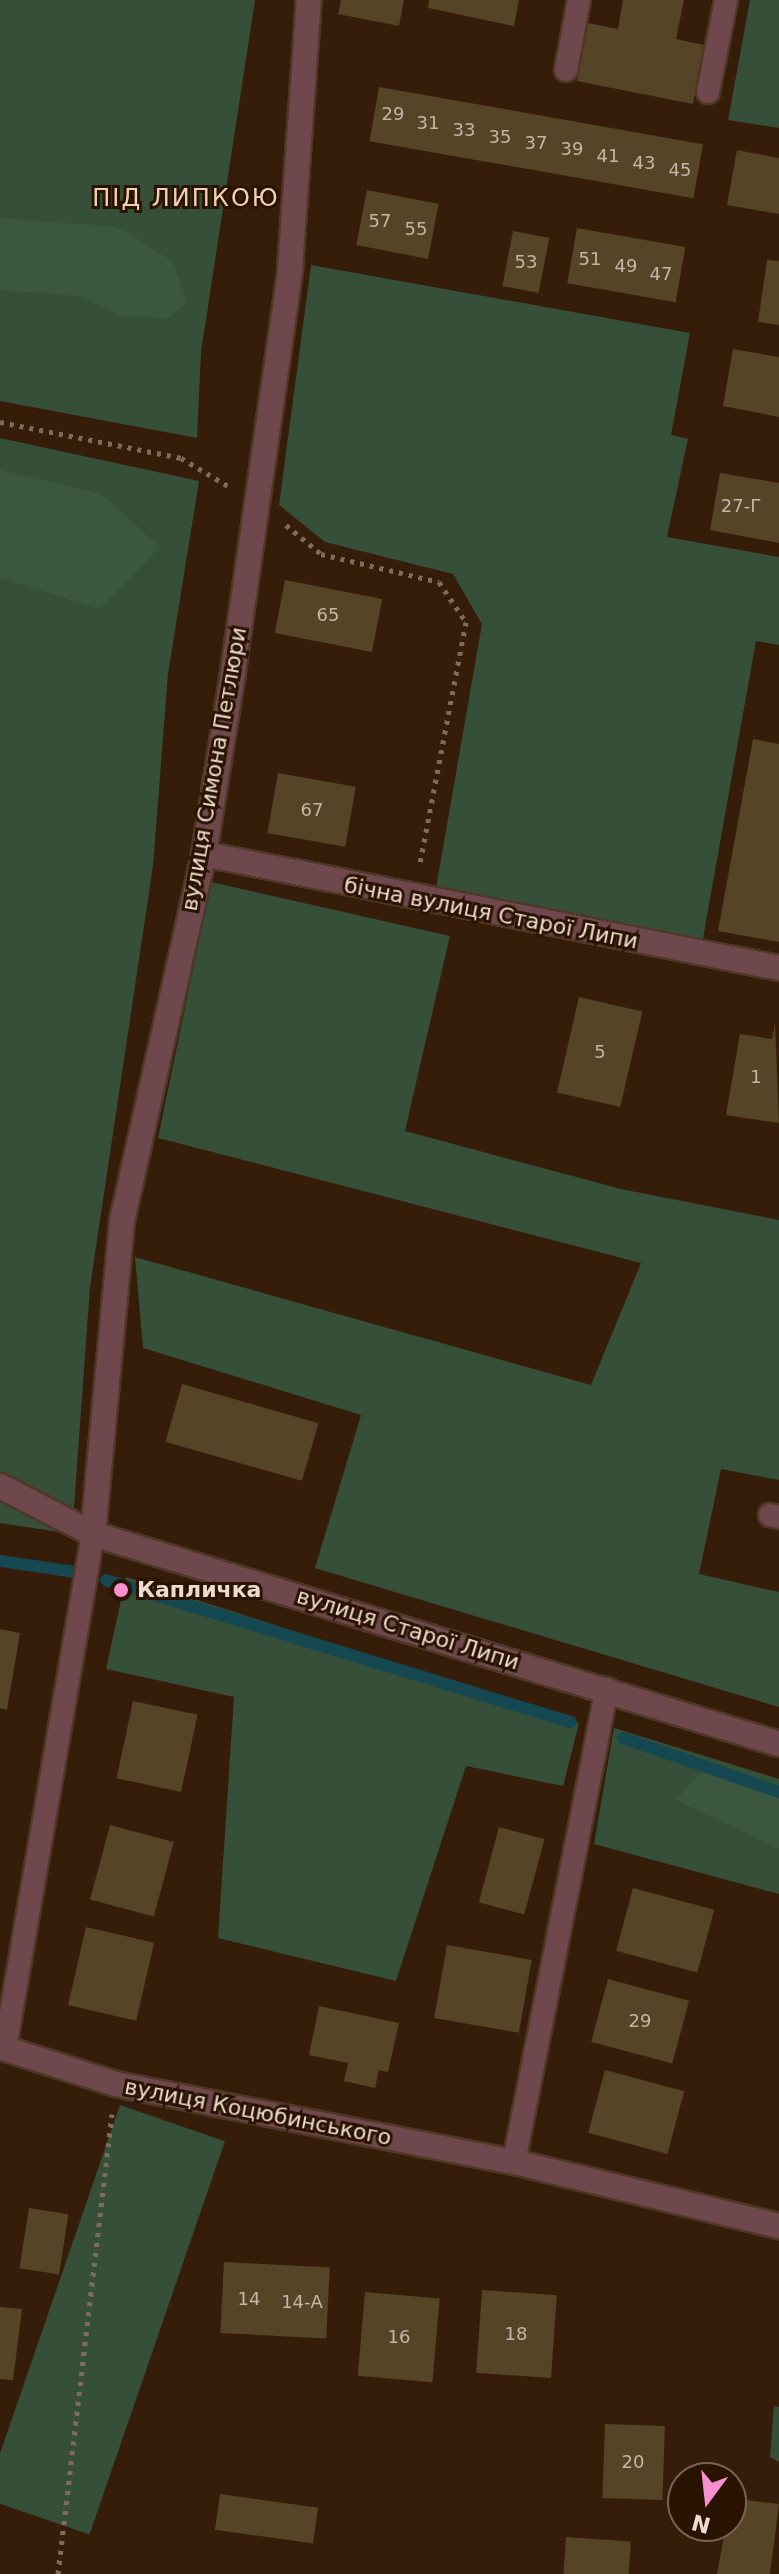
<!DOCTYPE html>
<html>
<head>
<meta charset="utf-8">
<style>
  body { margin:0 }
  #map { position:relative; width:779px; height:2574px; overflow:hidden; background:#361d09; font-family:"DejaVu Sans",sans-serif }
  div>[style] { position:absolute }
  .green>* { inset:0; background:#354f38; transform-origin:0 0 }
  .forest>* { inset:0; background:#3b583e }
  .stream>* { height:12px; margin:-6px; padding:0 6px; transform-origin:6px; border-radius:6px; background:#154851 }
  .building>* { inset:0; background:#564427; transform-origin:0 0 }
  .path>* { height:5px; margin-top:-2.5px; transform-origin:0; background:repeating-linear-gradient(90deg,#816c5b 0 4px,transparent 0 10px) }
  .roads { filter:drop-shadow(2px 0 #4f3825) drop-shadow(-2px 0 #4f3825) drop-shadow(0 2px #4f3825) drop-shadow(0 -2px #4f3825) }
  .service>* { height:22px; margin:-11px; padding:0 11px; transform-origin:11px; border-radius:11px; background:#6e484c }
  .minor>* { height:24px; margin:-12px; padding:0 12px; transform-origin:12px; border-radius:12px; background:#6e484c }
  .dots>* { width:22px; height:22px; translate:-50% -50%; box-sizing:border-box; border:4px solid #2b1302; border-radius:50% }
  span { translate:-50% -50%; white-space:nowrap; text-align:center; line-height:1.15; -webkit-text-stroke:6px #2b1302; paint-order:stroke }
  .number-label { font-size:18px; color:#c6b5a5 }
  .number-label span { -webkit-text-stroke-width:0 }
  .street-label { font-size:22px; color:#ecdbcf }
  .poi-label { font-size:22px; color:#ecdbcf; font-weight:700 }
  .left { translate:0 -50%; text-align:left }
  .neighbourhood-label { font-size:24px; color:#f1d0b8; letter-spacing:2px }
  .north { position:absolute; left:667px; top:2462px; width:80px; height:80px; box-sizing:border-box; background:#2b1302; border:2px solid #786354; border-radius:50%; rotate:195deg; font-size:22px; font-weight:700; line-height:32px; text-align:center; color:#ecdbcf }
  .north::after { content:''; display:block; margin:auto; width:28px; height:36px; background:#f790cf; clip-path:polygon(50% 0,100% 100%,50% 72%,0 100%) }
</style>
</head>
<body>
<div id="map">
  <div class="green">
    <div style="clip-path:polygon(0 0,255px 0,201px 352px,197px 438px,0 401px)"></div>
    <div style="clip-path:polygon(750px 0,779px 0,779px 128px,728px 120px)"></div>
    <div style="clip-path:polygon(311px 265px,690px 333px,671px 435px,688px 439px,667px 537px,779px 557px,779px 645px,756px 641px,702px 944px,436px 888px,482px 624px,453px 574px,325px 542px,279px 505px)"></div>
    <div style="clip-path:polygon(0 438px,199px 481px,168px 674px,153px 866px,90px 1287px,72px 1534px,0 1523px)"></div>
    <div style="clip-path:polygon(211px 882px,450px 936px,405px 1131px,621px 1189px,779px 1220px,779px 1480px,721px 1469px,699px 1574px,779px 1592px,779px 1707px,315px 1568px,361px 1415px,143px 1348px,135px 1257px,591px 1385px,641px 1263px,158px 1138px)"></div>
    <div style="clip-path:polygon(126px 1577px,579px 1723px,563px 1786px,466px 1766px,396px 1981px,218px 1938px,234px 1697px,106px 1669px)"></div>
    <div style="clip-path:polygon(614px 1728px,779px 1779px,779px 1894px,594px 1844px)"></div>
    <div style="left:120px;top:2105px;width:111px;height:416px;rotate:19deg"></div>
    <div style="clip-path:polygon(774px 2406px,779px 2407px,779px 2462px,770px 2457px)"></div>
  </div>
  <div class="forest">
    <div style="clip-path:polygon(0 218px,117px 227px,173px 261px,187px 302px,167px 319px,121px 315px,78px 296px,0 290px)"></div>
    <div style="clip-path:polygon(0 470px,102px 494px,160px 547px,100px 609px,0 578px)"></div>
    <div style="clip-path:polygon(703px 1769px,779px 1791px,779px 1849px,676px 1800px)"></div>
  </div>
  <div class="stream">
    <div style="left:0;top:1561px;width:76px;rotate:8.3deg"></div>
    <div style="left:106px;top:1580px;width:486px;rotate:17deg"></div>
    <div style="left:623px;top:1738px;width:165px;rotate:19.1deg"></div>
  </div>
  <div class="building">
    <div style="clip-path:polygon(341px 0,404px 0,399px 26px,338px 14px)"></div>
    <div style="clip-path:polygon(429px 0,519px 0,514px 26px,428px 8px)"></div>
    <div style="clip-path:polygon(623px 0,684px 0,676px 39px,704px 45px,693px 104px,577px 81px,588px 23px,618px 29px)"></div>
    <div style="left:379px;top:87px;width:329px;height:55px;rotate:10deg"></div>
    <div style="clip-path:polygon(737px 150px,779px 158px,779px 214px,727px 205px)"></div>
    <div style="left:367px;top:190px;width:73px;height:56px;rotate:11deg"></div>
    <div style="left:577px;top:228px;width:110px;height:56px;rotate:10deg"></div>
    <div style="left:513px;top:231px;width:37px;height:56px;rotate:11deg"></div>
    <div style="clip-path:polygon(767px 260px,779px 261px,779px 325px,758px 322px)"></div>
    <div style="clip-path:polygon(733px 349px,779px 357px,779px 417px,723px 406px)"></div>
    <div style="clip-path:polygon(720px 473px,779px 483px,779px 543px,710px 530px)"></div>
    <div style="left:285px;top:580px;width:99px;height:54px;rotate:11deg"></div>
    <div style="clip-path:polygon(753px 739px,779px 744px,779px 942px,718px 931px)"></div>
    <div style="left:278px;top:773px;width:79px;height:61px;rotate:10deg"></div>
    <div style="left:579px;top:997px;width:65px;height:98px;rotate:13deg"></div>
    <div style="clip-path:polygon(775px 1023px,779px 1123px,726px 1115px,740px 1034px,772px 1039px)"></div>
    <div style="left:182px;top:1384px;width:142px;height:60px;rotate:16deg"></div>
    <div style="clip-path:polygon(0 1629px,20px 1633px,7px 1710px,0 1708px)"></div>
    <div style="left:133px;top:1701px;width:66px;height:79px;rotate:12deg"></div>
    <div style="left:110px;top:1825px;width:66px;height:77px;rotate:15deg"></div>
    <div style="left:499px;top:1827px;width:47px;height:78px;rotate:15deg"></div>
    <div style="left:633px;top:1888px;width:84px;height:65px;rotate:15deg"></div>
    <div style="left:86px;top:1927px;width:70px;height:80px;rotate:13deg"></div>
    <div style="left:447px;top:1945px;width:86px;height:74px;rotate:10deg"></div>
    <div style="left:608px;top:1979px;width:84px;height:65px;rotate:15deg"></div>
    <div style="clip-path:polygon(319px 2006px,399px 2023px,388px 2072px,379px 2070px,375px 2088px,344px 2081px,348px 2063px,309px 2055px)"></div>
    <div style="left:605px;top:2070px;width:82px;height:65px;rotate:15deg"></div>
    <div style="left:29px;top:2208px;width:40px;height:61px;rotate:9deg"></div>
    <div style="left:224px;top:2262px;width:106px;height:71px;rotate:3deg"></div>
    <div style="left:482px;top:2290px;width:75px;height:83px;rotate:4deg"></div>
    <div style="left:365px;top:2292px;width:75px;height:84px;rotate:5deg"></div>
    <div style="clip-path:polygon(0 2307px,22px 2309px,13px 2380px,0 2379px)"></div>
    <div style="left:605px;top:2424px;width:60px;height:74px;rotate:2deg"></div>
    <div style="left:220px;top:2494px;width:99px;height:36px;rotate:8deg"></div>
    <div style="clip-path:polygon(731px 2498px,779px 2504px,770px 2574px,717px 2574px)"></div>
    <div style="left:566px;top:2537px;width:65px;height:37px;rotate:4deg"></div>
  </div>
  <div class="path">
    <div style="left:0;top:422px;width:185px;rotate:11.2deg"></div>
    <div style="left:181px;top:458px;width:55px;rotate:30.8deg"></div>
    <div style="left:286px;top:525px;width:45px;rotate:39.6deg"></div>
    <div style="left:321px;top:554px;width:121px;rotate:13.3deg"></div>
    <div style="left:439px;top:582px;width:48px;rotate:56deg"></div>
    <div style="left:466px;top:622px;width:246px;rotate:100.8deg"></div>
    <div style="left:58px;top:2574px;width:463px;rotate:-83.3deg"></div>
  </div>
  <div class="roads">
    <div class="service">
      <div style="left:566px;top:70px;width:71px;rotate:-79.5deg"></div>
      <div style="left:708px;top:92px;width:94px;rotate:-78.9deg"></div>
      <div style="left:770px;top:1515px;width:9px;rotate:13deg"></div>
      <div style="left:5px;top:2048px;width:521px;rotate:-80.28deg"></div>
      <div style="left:514px;top:2162px;width:482px;rotate:-78.9deg"></div>
    </div>
    <div class="minor">
      <div style="left:204px;top:854px;width:586px;rotate:11.21deg"></div>
      <div style="left:0;top:1486px;width:105px;rotate:27.3deg"></div>
      <div style="left:93px;top:1534px;width:717px;rotate:17.02deg"></div>
      <div style="left:93px;top:1534px;width:314px;rotate:-84.7deg"></div>
      <div style="left:122px;top:1221px;width:376px;rotate:-77.4deg"></div>
      <div style="left:204px;top:854px;width:184px;rotate:-80.9deg"></div>
      <div style="left:233px;top:672px;width:407px;rotate:-81.9deg"></div>
      <div style="left:290px;top:269px;width:270px;rotate:-86deg"></div>
      <div style="left:0;top:2047px;width:122px;rotate:17.7deg"></div>
      <div style="left:116px;top:2084px;width:406px;rotate:11.1deg"></div>
      <div style="left:514px;top:2162px;width:273px;rotate:13.6deg"></div>
    </div>
  </div>
  <div class="dots">
    <div style="left:121px;top:1590px;background:#f790cf"></div>
  </div>
  <div class="number-label">
    <span style="left:393px;top:114px">29</span>
    <span style="left:428px;top:123px">31</span>
    <span style="left:464px;top:130px">33</span>
    <span style="left:500px;top:137px">35</span>
    <span style="left:536px;top:143px">37</span>
    <span style="left:572px;top:149px">39</span>
    <span style="left:608px;top:156px">41</span>
    <span style="left:644px;top:163px">43</span>
    <span style="left:680px;top:170px">45</span>
    <span style="left:380px;top:221px">57</span>
    <span style="left:416px;top:229px">55</span>
    <span style="left:590px;top:259px">51</span>
    <span style="left:526px;top:262px">53</span>
    <span style="left:626px;top:266px">49</span>
    <span style="left:661px;top:274px">47</span>
    <span style="left:741px;top:506px">27-Г</span>
    <span style="left:328px;top:615px">65</span>
    <span style="left:312px;top:810px">67</span>
    <span style="left:600px;top:1052px">5</span>
    <span style="left:756px;top:1077px">1</span>
    <span style="left:640px;top:2021px">29</span>
    <span style="left:249px;top:2299px">14</span>
    <span style="left:302px;top:2302px">14-А</span>
    <span style="left:516px;top:2334px">18</span>
    <span style="left:399px;top:2337px">16</span>
    <span style="left:633px;top:2462px">20</span>
  </div>
  <div class="street-label">
    <span style="left:214px;top:769px;rotate:-80deg">вулиця Симона Петлюри</span>
    <span style="left:491px;top:913px;rotate:11deg">бічна вулиця Старої Липи</span>
    <span style="left:408px;top:1629px;rotate:17deg">вулиця Старої Липи</span>
    <span style="left:258px;top:2112px;rotate:11deg">вулиця Коцюбинського</span>
  </div>
  <div class="poi-label">
    <span class="left" style="left:137px;top:1590px">Капличка</span>
  </div>
  <div class="neighbourhood-label">
    <span style="left:186px;top:199px">ПІД ЛИПКОЮ</span>
  </div>
  <div class="north">N</div>
</div>
</body>
</html>
